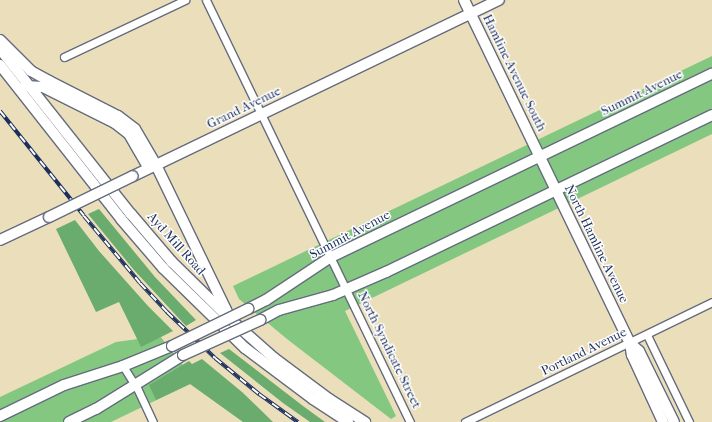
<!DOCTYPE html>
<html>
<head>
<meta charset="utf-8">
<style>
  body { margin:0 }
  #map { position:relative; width:712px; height:422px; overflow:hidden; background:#ebdeba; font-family:"IM FELL French Canon",serif }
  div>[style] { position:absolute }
  .green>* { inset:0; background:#83c780 }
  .forest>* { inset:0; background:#6aac6e }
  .roads { filter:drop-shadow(1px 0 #646c7e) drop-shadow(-1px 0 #646c7e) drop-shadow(0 1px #646c7e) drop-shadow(0 -1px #646c7e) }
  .street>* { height:7px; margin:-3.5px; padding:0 3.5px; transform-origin:3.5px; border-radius:3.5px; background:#fff }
  .secondary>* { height:10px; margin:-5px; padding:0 5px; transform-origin:5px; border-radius:5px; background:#fff }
  .rail>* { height:4px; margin-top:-2px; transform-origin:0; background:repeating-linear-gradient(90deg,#fff 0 8px,#1b2f5e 0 16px); box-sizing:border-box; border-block:1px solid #1b2f5e }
  .bridges { filter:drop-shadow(1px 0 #646c7e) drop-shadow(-1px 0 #646c7e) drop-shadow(0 1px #646c7e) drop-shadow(0 -1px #646c7e) }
  .secondary-bridge>* { height:10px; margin:-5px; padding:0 5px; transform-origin:5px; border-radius:5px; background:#fff }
  span { translate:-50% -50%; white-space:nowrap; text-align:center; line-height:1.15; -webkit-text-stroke:3px #fff; paint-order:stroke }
  .street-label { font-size:13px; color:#1b2f5e }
</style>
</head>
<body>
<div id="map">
  <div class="green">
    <div style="clip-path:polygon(712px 56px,712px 134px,345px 311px,396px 416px,391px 419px,287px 339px,239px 299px,233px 286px)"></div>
    <div style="clip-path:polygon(160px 336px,186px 369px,190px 384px,111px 422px,0 422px,0 397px,116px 342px)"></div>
  </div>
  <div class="forest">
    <div style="clip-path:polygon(99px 209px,155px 277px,196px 320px,186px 326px,134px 270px,88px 214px)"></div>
    <div style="clip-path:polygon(75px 220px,99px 251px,148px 306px,173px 331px,141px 347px,119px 302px,96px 312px,56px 229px)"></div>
    <div style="clip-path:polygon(229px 349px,303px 406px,325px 422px,310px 422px,283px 403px,220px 353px)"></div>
    <div style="clip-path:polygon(202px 359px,242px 392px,273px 422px,243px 422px,190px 384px,156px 400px,149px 385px,189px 361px,192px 364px)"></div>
  </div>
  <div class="roads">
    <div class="street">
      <div style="left:206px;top:0;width:469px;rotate:64.2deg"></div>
      <div style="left:64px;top:57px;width:134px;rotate:-25.2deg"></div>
      <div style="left:647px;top:335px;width:97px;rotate:64.2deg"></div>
      <div style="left:123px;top:366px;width:28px;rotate:58deg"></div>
      <div style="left:138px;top:390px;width:35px;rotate:65deg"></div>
      <div style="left:465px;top:422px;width:275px;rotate:-25.9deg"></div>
    </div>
    <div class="secondary">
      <div style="left:464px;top:0;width:381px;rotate:64.2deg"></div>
      <div style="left:630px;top:343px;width:12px;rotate:81deg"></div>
      <div style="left:632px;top:355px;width:74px;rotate:65.2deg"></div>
      <div style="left:0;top:40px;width:44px;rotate:45deg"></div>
      <div style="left:31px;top:71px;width:21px;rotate:29deg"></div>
      <div style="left:49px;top:81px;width:77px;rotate:26.9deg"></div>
      <div style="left:118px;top:116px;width:21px;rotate:37deg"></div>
      <div style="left:135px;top:129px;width:42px;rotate:59.7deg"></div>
      <div style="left:156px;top:165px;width:163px;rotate:64.2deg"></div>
      <div style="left:0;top:49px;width:211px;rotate:51.6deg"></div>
      <div style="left:131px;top:214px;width:63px;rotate:49.5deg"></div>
      <div style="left:172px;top:262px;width:83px;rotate:44.5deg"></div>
      <div style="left:231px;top:320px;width:57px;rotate:41.5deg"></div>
      <div style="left:274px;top:358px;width:69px;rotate:36.7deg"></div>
      <div style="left:329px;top:399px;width:43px;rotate:32.6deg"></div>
      <div style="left:0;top:65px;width:196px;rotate:51.8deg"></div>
      <div style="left:121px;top:219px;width:65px;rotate:49.4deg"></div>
      <div style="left:163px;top:268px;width:115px;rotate:44.3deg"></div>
      <div style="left:245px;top:348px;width:85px;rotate:36.9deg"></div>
      <div style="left:313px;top:399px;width:42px;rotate:33.3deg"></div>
      <div style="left:25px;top:86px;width:18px;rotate:3deg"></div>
      <div style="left:43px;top:87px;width:80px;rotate:26.6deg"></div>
      <div style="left:115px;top:123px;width:18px;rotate:38deg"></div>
      <div style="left:129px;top:134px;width:39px;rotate:60deg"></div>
      <div style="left:133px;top:176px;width:406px;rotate:-25.7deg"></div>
      <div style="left:0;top:240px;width:54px;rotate:-25.1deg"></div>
      <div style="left:248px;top:309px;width:20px;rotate:-27deg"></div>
      <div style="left:266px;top:300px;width:78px;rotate:-33.5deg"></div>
      <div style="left:331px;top:257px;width:423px;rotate:-25.7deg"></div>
      <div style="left:260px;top:320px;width:21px;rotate:-28deg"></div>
      <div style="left:279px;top:310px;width:56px;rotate:-15.5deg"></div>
      <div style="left:333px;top:295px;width:58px;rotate:-23.5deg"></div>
      <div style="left:386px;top:272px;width:362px;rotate:-25.7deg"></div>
      <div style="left:630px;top:343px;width:12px;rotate:42deg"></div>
      <div style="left:639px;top:351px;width:79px;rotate:63.8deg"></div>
      <div style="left:0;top:416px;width:71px;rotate:-25.8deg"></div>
      <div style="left:64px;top:385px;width:62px;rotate:-17.9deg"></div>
      <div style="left:123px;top:366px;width:53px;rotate:-22.2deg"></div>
      <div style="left:69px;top:422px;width:30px;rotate:-26deg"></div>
      <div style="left:96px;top:409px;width:102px;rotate:-31.8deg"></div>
    </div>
  </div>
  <div class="rail">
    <div style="left:0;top:111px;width:134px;rotate:51.3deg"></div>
    <div style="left:84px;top:216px;width:87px;rotate:50.1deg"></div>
    <div style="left:140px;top:283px;width:40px;rotate:47deg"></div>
    <div style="left:167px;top:312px;width:66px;rotate:43.8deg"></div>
    <div style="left:215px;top:358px;width:57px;rotate:39.3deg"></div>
    <div style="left:259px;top:394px;width:48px;rotate:35.7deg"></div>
  </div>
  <div class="bridges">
    <div class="secondary-bridge">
      <div style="left:49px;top:217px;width:93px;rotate:-26deg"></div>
      <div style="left:172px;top:346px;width:85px;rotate:-26deg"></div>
      <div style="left:183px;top:355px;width:85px;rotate:-24.4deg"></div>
    </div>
  </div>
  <div class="street-label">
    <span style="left:514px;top:73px;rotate:64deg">Hamline Avenue South</span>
    <span style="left:642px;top:93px;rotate:-26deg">Summit Avenue</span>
    <span style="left:244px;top:108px;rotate:-26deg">Grand Avenue</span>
    <span style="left:350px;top:235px;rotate:-28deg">Summit Avenue</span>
    <span style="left:176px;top:244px;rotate:48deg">Ayd Mill Road</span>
    <span style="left:596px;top:244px;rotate:64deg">North Hamline Avenue</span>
    <span style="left:389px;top:350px;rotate:64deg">North Syndicate Street</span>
    <span style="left:584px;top:352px;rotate:-26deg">Portland Avenue</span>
  </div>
</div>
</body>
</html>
